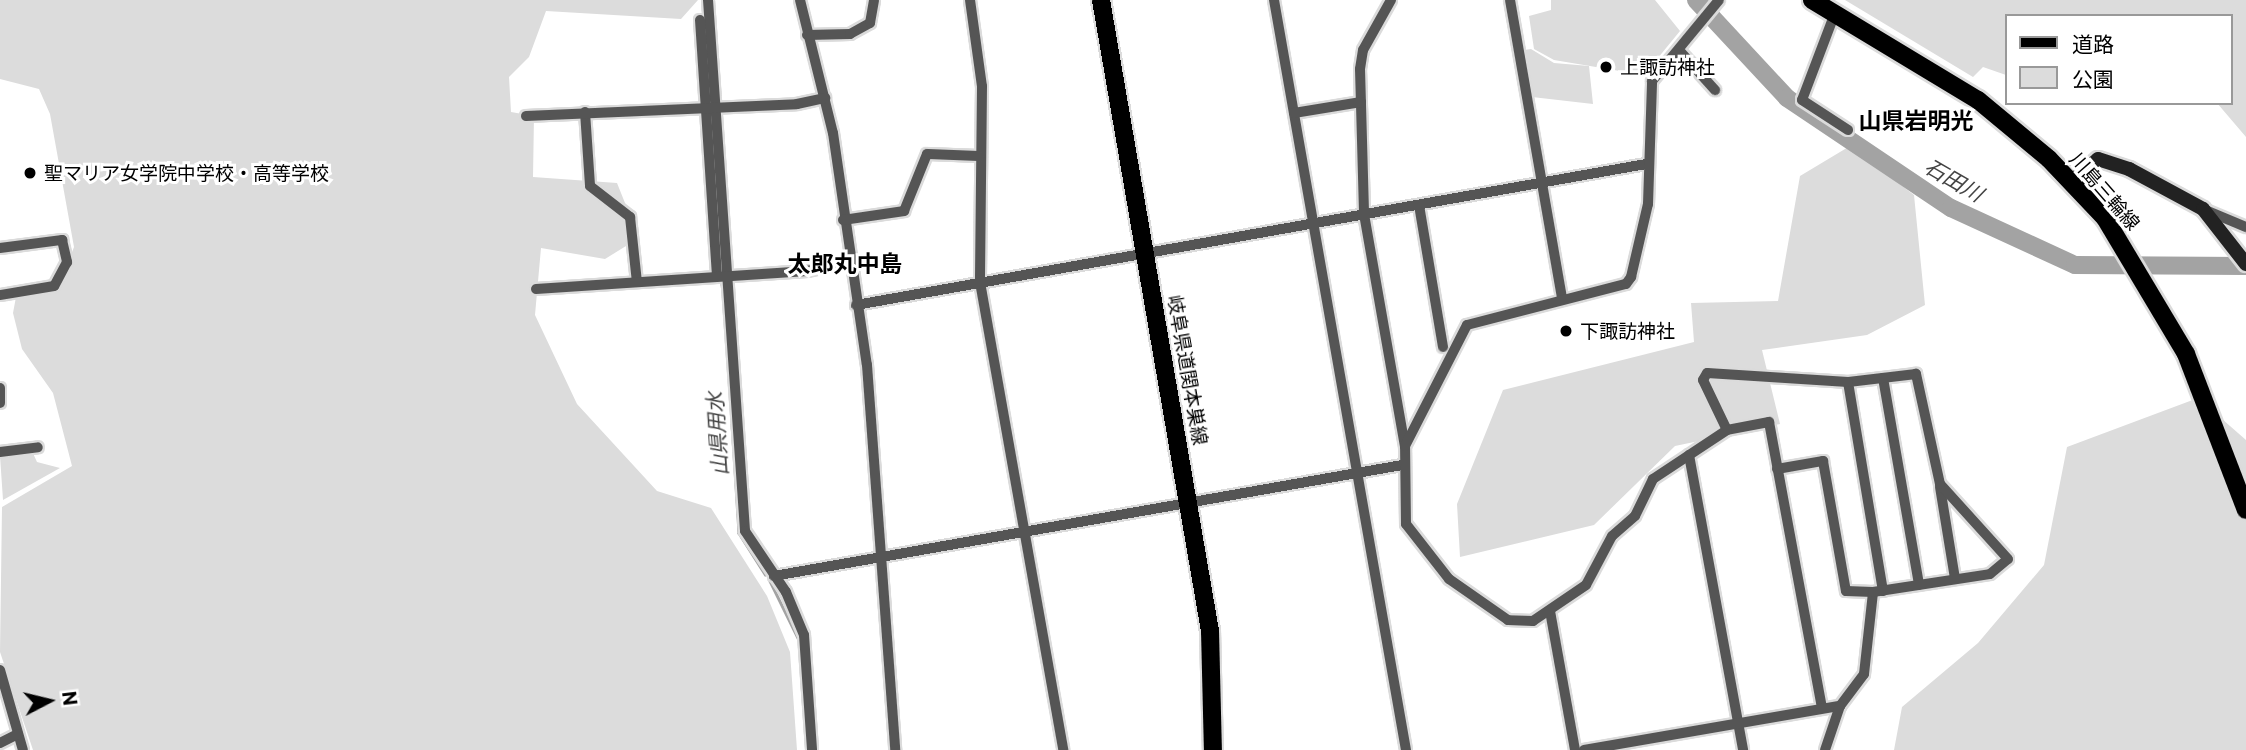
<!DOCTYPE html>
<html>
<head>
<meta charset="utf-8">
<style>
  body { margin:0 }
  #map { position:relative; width:2246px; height:750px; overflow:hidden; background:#fff; font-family:Commissioner,"Noto Sans JP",sans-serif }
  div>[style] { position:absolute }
  .green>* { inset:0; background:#dcdcdc }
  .stream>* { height:2.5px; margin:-1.25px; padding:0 1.25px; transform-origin:1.25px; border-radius:1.25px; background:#a3a3a3 }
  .river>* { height:18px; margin:-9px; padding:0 9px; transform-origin:9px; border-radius:9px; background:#a3a3a3 }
  .roads { filter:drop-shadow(2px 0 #dbdbdb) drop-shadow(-2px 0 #dbdbdb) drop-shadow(0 2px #dbdbdb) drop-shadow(0 -2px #dbdbdb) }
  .street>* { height:10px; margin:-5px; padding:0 5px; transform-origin:5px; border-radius:5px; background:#555 }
  .secondary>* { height:14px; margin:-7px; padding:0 7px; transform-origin:7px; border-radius:7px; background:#222 }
  .primary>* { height:18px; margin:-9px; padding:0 9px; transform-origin:9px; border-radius:9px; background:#000 }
  .dots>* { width:19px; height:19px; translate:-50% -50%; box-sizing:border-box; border:4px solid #fff; border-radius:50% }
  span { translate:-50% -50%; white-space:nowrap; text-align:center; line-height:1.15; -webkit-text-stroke:6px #fff; paint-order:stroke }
  .poi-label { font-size:19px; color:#000 }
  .left { translate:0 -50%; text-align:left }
  .street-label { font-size:19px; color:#000 }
  .water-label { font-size:21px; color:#444; font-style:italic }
  .quarter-label { font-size:23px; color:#000; font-weight:700 }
  .legend { position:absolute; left:2005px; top:14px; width:228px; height:91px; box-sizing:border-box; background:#fff; border:2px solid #999; margin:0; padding:9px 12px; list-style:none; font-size:21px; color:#000 }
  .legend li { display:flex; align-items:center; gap:14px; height:35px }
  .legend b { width:35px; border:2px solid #999 }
  .north { position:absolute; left:14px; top:666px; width:70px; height:70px; -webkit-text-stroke:5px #fff; paint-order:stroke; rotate:83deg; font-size:19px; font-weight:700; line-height:28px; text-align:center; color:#000 }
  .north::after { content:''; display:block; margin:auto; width:24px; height:32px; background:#000; clip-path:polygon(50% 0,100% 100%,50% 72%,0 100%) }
</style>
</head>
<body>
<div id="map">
  <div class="green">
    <div style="clip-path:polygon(0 0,698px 0,681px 19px,546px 11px,529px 57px,509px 77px,511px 112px,534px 116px,533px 177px,617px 183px,633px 223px,626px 246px,605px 259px,541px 248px,535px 315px,577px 404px,657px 491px,711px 508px,767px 596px,790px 652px,797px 750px,33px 750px,0 652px,2px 507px,72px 466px,53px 393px,22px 349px,13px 313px,16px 297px,58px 289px,74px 247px,50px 114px,39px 89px,0 79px)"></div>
    <div style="clip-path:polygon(1551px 0,1655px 0,1680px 31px,1644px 75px,1554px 60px,1534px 49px,1529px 16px,1551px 10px)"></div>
    <div style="clip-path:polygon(1845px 0,2246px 0,2246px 137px,2217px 103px,2230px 103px,2230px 16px,2006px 16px,2006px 75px,1983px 67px,1973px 77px)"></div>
    <div style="clip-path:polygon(1531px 49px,1554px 63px,1589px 66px,1593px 104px,1532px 97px,1524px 50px)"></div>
    <div style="clip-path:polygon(1850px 146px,1914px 195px,1925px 305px,1867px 335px,1762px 350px,1780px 424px,1675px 446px,1594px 525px,1460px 557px,1457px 504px,1503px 390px,1694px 342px,1691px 303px,1778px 301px,1800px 176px)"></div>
    <div style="clip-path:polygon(2198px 398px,2246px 440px,2246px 750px,1894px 750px,1902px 707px,1978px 643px,2044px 565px,2067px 447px)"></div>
    <div style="clip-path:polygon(32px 451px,37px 462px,60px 468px,3px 500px,0 456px)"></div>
  </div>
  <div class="stream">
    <div style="left:703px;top:2px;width:15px;rotate:86deg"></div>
    <div style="left:722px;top:284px;width:8px;rotate:83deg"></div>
    <div style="left:732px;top:424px;width:109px;rotate:86.3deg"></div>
    <div style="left:739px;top:533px;width:49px;rotate:57.6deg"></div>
    <div style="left:770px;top:581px;width:68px;rotate:63.8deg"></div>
  </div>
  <div class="river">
    <div style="left:1696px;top:0;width:134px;rotate:47.1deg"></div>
    <div style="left:1787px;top:98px;width:197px;rotate:33.9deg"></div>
    <div style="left:1951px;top:208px;width:136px;rotate:24.7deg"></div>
    <div style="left:2075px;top:265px;width:171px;rotate:0.3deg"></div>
  </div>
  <div class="roads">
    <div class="street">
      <div style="left:708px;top:0;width:532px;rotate:86.01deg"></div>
      <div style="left:745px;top:531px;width:73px;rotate:56.1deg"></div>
      <div style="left:786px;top:592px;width:47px;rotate:67.3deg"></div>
      <div style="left:804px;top:635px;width:115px;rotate:86deg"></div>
      <div style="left:800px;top:0;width:137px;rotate:76.1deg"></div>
      <div style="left:833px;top:133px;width:234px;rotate:81.7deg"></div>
      <div style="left:867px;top:365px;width:386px;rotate:85.8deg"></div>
      <div style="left:970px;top:0;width:87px;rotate:82.1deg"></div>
      <div style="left:982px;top:86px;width:196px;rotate:90.6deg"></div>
      <div style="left:980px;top:282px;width:475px;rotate:79.9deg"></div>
      <div style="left:1274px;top:0;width:762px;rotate:80.02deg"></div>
      <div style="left:1391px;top:0;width:57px;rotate:119.2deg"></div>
      <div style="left:1363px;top:50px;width:19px;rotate:99deg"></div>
      <div style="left:1360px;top:69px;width:145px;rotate:88.4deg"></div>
      <div style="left:1364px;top:214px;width:236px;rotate:80deg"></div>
      <div style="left:1510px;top:0;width:303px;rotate:80.1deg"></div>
      <div style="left:1835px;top:13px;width:93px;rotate:110.8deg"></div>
      <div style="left:1802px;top:100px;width:55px;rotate:33.1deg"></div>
      <div style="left:700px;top:20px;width:257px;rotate:86.2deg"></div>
      <div style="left:807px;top:35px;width:43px;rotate:-1.3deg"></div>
      <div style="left:850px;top:34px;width:23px;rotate:-29deg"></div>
      <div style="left:870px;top:23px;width:23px;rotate:-80deg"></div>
      <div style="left:1679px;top:50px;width:54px;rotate:48deg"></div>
      <div style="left:585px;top:112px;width:74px;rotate:86.1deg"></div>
      <div style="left:590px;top:186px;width:51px;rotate:37.8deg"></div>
      <div style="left:630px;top:217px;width:65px;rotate:83.9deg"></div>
      <div style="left:1294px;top:113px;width:68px;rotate:-9.3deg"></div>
      <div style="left:526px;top:116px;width:271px;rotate:-2.5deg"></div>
      <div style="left:797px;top:104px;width:29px;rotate:-12deg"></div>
      <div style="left:1419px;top:205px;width:144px;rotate:80.4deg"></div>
      <div style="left:2203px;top:209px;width:47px;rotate:22.7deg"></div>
      <div style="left:843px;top:220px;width:62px;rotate:-8.4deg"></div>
      <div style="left:904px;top:211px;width:61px;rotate:-68deg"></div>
      <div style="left:927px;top:154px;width:53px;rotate:2.2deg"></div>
      <div style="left:0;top:248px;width:63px;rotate:-7.4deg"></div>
      <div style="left:62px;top:240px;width:23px;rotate:77deg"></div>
      <div style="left:67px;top:262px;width:27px;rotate:118deg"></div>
      <div style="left:54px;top:286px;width:55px;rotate:170.5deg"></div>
      <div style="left:536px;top:289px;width:272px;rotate:-3.8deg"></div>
      <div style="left:807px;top:271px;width:43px;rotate:-12.1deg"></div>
      <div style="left:856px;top:305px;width:802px;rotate:-10.12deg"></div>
      <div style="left:1883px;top:378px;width:210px;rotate:80.1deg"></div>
      <div style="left:1848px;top:382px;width:212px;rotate:80.5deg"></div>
      <div style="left:0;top:388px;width:15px;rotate:90deg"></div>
      <div style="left:1727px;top:430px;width:43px;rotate:-10.8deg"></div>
      <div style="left:1769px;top:422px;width:291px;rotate:79.5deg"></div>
      <div style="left:0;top:452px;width:38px;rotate:-7deg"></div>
      <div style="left:1689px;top:455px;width:300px;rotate:79.6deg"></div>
      <div style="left:1777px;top:469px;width:47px;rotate:-9.9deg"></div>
      <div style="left:1823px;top:461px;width:132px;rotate:80deg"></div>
      <div style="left:1846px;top:591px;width:27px;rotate:2deg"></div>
      <div style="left:1940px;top:487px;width:93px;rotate:80.7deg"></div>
      <div style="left:774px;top:576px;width:638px;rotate:-10.02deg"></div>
      <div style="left:1550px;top:611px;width:141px;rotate:79.8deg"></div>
      <div style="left:0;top:670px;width:83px;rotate:74deg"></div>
      <div style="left:0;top:743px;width:20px;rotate:-27deg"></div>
      <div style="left:1584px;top:750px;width:260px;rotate:-9.8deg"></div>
      <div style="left:1840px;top:706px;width:40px;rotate:-53deg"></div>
      <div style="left:1864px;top:674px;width:82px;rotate:-83.7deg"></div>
      <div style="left:1873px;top:592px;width:118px;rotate:-8.7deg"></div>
      <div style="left:1990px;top:574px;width:23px;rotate:-40deg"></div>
      <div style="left:2008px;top:559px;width:101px;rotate:-132.2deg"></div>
      <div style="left:1940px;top:484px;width:113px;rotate:-102.3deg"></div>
      <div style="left:1916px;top:374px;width:68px;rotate:173.3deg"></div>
      <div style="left:1848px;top:382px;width:141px;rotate:-176.3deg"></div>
      <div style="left:1707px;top:373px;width:8px;rotate:120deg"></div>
      <div style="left:1703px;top:380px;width:55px;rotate:64.4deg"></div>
      <div style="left:1727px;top:430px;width:89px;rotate:146.5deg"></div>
      <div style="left:1653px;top:479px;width:41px;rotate:115.9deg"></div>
      <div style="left:1635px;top:516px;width:30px;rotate:139deg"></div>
      <div style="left:1612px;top:536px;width:55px;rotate:118deg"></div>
      <div style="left:1586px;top:585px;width:64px;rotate:145.8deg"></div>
      <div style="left:1533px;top:621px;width:25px;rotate:-178deg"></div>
      <div style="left:1508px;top:620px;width:72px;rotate:-145.2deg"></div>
      <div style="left:1449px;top:579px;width:70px;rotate:-128deg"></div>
      <div style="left:1406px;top:524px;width:78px;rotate:-90.7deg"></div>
      <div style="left:1405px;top:446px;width:136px;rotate:-62.9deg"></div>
      <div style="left:1467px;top:325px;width:164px;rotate:-14.5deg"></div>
      <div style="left:1626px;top:284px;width:9px;rotate:-54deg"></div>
      <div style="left:1631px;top:277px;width:75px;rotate:-76.9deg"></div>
      <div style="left:1648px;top:204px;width:123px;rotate:-88.1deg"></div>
      <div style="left:1652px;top:81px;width:105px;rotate:-50.4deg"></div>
      <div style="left:1825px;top:750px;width:46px;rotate:-71.2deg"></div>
    </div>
    <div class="secondary">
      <div style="left:2072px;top:181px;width:34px;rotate:-40deg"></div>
      <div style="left:2098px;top:159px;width:33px;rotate:18deg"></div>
      <div style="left:2129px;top:169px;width:84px;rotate:28.4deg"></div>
      <div style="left:2203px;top:209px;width:70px;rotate:52deg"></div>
    </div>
    <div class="primary">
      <div style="left:1101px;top:0;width:640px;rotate:80.2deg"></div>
      <div style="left:1210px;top:631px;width:119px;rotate:88.6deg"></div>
      <div style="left:1812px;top:0;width:194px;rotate:31.1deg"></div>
      <div style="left:1978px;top:100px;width:92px;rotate:39.7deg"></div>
      <div style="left:2049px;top:159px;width:81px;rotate:46.5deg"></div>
      <div style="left:2105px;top:218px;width:158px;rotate:59.2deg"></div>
      <div style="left:2186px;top:354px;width:167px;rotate:69deg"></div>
    </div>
  </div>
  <div class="dots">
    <div style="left:1606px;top:67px;background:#000"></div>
    <div style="left:30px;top:173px;background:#000"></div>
    <div style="left:1566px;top:331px;background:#000"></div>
  </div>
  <div class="poi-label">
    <span class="left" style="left:1620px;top:67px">上諏訪神社</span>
    <span class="left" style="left:44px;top:173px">聖マリア女学院中学校・高等学校</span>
    <span class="left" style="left:1580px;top:331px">下諏訪神社</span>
  </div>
  <div class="street-label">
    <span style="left:2105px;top:191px;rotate:49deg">川島三輪線</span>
    <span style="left:1188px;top:370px;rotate:80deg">岐阜県道関本巣線</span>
  </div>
  <div class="water-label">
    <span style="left:1954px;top:180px;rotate:30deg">石田川</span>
    <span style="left:717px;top:434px;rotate:-94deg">山県用水</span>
  </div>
  <div class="quarter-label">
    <span style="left:1916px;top:120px">山県岩明光</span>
    <span style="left:845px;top:263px">太郎丸中島</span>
  </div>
  <ul class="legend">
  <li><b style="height:9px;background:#000"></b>道路</li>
  <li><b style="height:19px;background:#dcdcdc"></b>公園</li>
  </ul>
  <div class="north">N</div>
</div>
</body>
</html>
